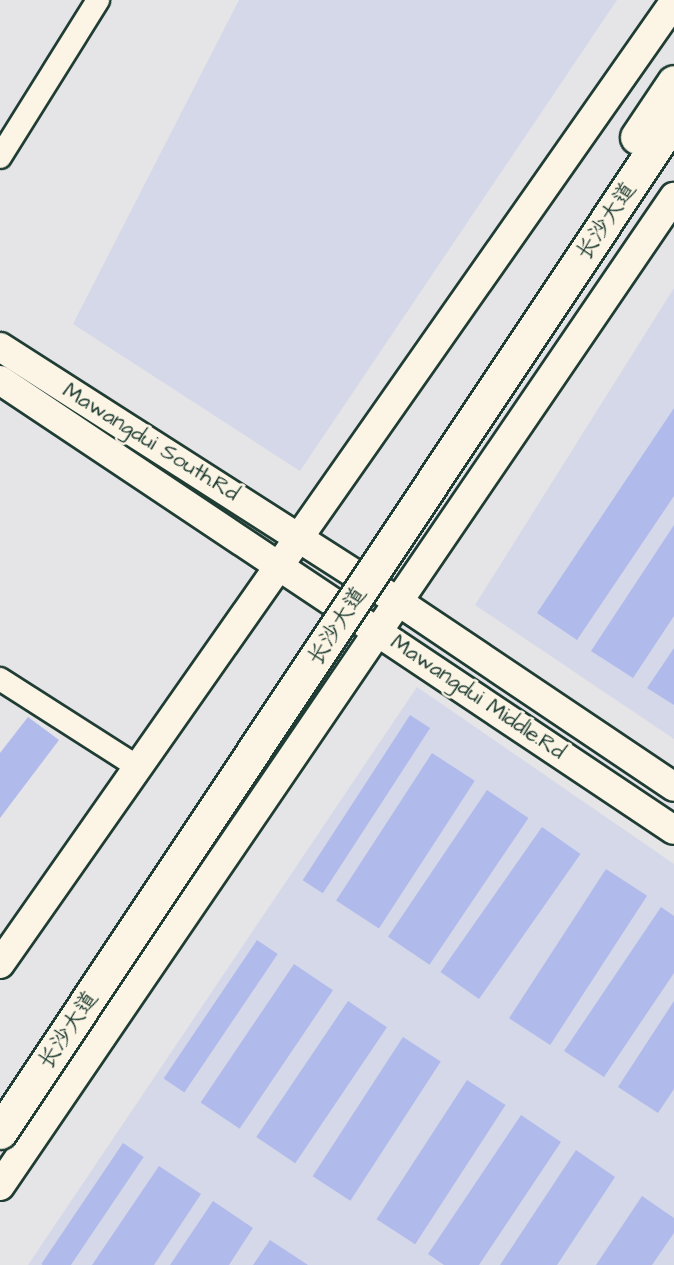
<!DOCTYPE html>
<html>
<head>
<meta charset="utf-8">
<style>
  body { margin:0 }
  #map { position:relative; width:674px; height:1265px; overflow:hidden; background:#e5e4e7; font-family:"Architects Daughter","LXGW WenKai TC",sans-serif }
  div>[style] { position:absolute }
  .built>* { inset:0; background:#d5d8e8 }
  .building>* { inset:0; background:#b0bbeb; transform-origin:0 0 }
  .roads { filter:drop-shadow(2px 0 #1f3d34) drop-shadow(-2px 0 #1f3d34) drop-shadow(0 2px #1f3d34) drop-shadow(0 -2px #1f3d34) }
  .minor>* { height:22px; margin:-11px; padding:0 11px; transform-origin:11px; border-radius:11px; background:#fcf5e5 }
  .major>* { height:28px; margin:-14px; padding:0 14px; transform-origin:14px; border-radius:14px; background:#fcf5e5 }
  .bridges { filter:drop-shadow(2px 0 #1f3d34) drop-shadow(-2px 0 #1f3d34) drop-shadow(0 2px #1f3d34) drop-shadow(0 -2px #1f3d34) }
  .highway-bridge>* { height:33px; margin:-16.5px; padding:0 16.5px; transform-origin:16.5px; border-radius:16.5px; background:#fcf5e5 }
  span { translate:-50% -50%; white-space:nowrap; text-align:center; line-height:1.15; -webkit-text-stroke:5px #fcf5e5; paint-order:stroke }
  .street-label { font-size:22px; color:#1f3d34 }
</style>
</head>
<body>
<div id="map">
  <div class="built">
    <div style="clip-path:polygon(239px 0,617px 0,300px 471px,73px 324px)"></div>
    <div style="clip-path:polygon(674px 288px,674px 739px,475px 605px)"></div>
    <div style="clip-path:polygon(417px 687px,674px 864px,674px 1265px,28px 1265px)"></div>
  </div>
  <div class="building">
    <div style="clip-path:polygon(674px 408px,674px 496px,577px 640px,537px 613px)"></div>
    <div style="clip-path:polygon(674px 525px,674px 616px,633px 678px,591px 651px)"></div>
    <div style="clip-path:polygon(674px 648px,674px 705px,647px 688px)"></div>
    <div style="left:410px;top:715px;width:24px;height:197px;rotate:33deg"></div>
    <div style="clip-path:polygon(28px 717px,59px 740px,0 818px,0 753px)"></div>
    <div style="left:432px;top:753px;width:51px;height:176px;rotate:33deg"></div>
    <div style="left:487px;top:790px;width:50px;height:177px;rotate:34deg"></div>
    <div style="left:542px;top:827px;width:47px;height:177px;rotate:35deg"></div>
    <div style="left:606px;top:869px;width:49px;height:178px;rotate:33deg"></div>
    <div style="clip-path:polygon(661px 907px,674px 916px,674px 973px,604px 1077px,564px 1051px)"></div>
    <div style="left:257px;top:940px;width:25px;height:167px;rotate:34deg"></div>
    <div style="left:294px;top:964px;width:47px;height:167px;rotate:34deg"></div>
    <div style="left:348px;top:1001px;width:47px;height:164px;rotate:34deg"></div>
    <div style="clip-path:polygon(674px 1001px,674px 1089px,658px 1113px,618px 1087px)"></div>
    <div style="left:403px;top:1037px;width:45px;height:166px;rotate:33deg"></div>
    <div style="left:467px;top:1080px;width:46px;height:166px;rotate:33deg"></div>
    <div style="clip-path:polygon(521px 1115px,561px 1142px,479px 1265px,444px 1265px,428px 1254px)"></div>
    <div style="left:123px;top:1143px;width:25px;height:146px;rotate:34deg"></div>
    <div style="clip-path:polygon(576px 1150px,615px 1177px,557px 1265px,500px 1265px)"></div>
    <div style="clip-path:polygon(159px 1166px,201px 1194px,154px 1265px,92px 1265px)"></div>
    <div style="clip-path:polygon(642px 1196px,674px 1218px,674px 1233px,652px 1265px,596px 1265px)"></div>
    <div style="clip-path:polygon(213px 1201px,253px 1228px,229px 1265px,170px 1265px)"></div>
    <div style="clip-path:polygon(270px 1240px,308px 1265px,253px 1265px)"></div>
  </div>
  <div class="roads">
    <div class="minor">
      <div style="left:0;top:157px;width:185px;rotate:-58deg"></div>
      <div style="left:0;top:679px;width:165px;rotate:32.6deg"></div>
    </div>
    <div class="major">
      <div style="left:0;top:347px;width:470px;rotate:32.6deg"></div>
      <div style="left:396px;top:600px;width:335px;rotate:33.9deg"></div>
      <div style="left:0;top:380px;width:810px;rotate:33.73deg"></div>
      <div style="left:0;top:964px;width:1175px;rotate:-54.98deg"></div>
      <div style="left:0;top:1186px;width:1197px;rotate:-55.73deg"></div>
    </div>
  </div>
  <div class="bridges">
    <div class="highway-bridge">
      <div style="left:637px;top:137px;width:66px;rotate:-56.1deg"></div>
      <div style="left:0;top:1132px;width:1217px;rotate:-56.36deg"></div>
    </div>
  </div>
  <div class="street-label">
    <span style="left:606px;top:221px;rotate:-56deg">长沙大道</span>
    <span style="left:151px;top:442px;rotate:32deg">Mawangdui South.Rd</span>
    <span style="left:337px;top:626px;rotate:-57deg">长沙大道</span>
    <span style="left:478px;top:697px;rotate:34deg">Mawangdui Middle.Rd</span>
    <span style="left:68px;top:1030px;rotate:-56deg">长沙大道</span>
  </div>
</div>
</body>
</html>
